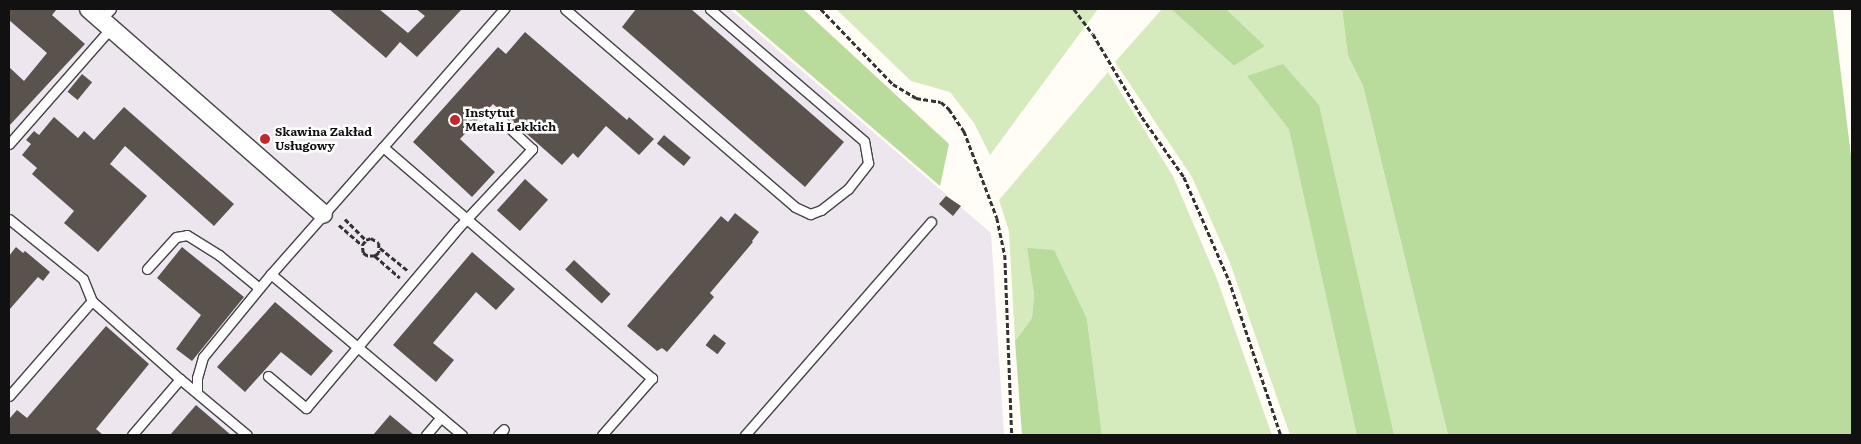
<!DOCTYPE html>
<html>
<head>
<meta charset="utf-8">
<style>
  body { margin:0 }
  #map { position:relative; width:1861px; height:444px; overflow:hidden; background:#fffdf5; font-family:Literata,serif }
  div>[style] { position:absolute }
  .industrial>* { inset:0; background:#eee6ef }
  .green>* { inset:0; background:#d5ebbd }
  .forest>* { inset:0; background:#b9dc9c }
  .building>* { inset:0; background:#5a524d; transform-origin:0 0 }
  .path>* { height:2.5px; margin-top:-1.25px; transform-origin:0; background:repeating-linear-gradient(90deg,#333 0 5px,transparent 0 7.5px) }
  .roads { filter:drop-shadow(1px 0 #444) drop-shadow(-1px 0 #444) drop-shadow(0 1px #444) drop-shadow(0 -1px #444) }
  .lane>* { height:9px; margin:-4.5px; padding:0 4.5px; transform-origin:4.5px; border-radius:4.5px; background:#fff }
  .street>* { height:18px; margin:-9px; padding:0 9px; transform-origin:9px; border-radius:9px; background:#fff }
  .dots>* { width:14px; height:14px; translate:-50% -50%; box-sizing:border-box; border:2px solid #fff; border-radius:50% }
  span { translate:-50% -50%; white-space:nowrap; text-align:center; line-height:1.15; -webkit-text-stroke:5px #fff; paint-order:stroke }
  .poi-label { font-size:12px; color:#111; font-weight:700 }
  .left { translate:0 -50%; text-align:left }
  .frame { position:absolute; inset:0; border:10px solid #111; pointer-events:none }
</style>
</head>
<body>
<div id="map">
  <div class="industrial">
    <div style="clip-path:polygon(9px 9px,730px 9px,991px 233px,1004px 435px,9px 435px)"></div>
  </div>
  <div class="green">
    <div style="clip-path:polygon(836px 9px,1098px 9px,990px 155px,974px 123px,950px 92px,911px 81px)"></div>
    <div style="clip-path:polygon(1162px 9px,1171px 9px,1234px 66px,1265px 46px,1226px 9px,1342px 9px,1348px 56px,1363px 86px,1448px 435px,1290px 435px,1230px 263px,1192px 177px,1115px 62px)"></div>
    <div style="clip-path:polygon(1108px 72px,1173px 176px,1217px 279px,1272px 435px,1102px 435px,1087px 319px,1027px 248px,1034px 295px,1032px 318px,1015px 341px,1009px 231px,999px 200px)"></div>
  </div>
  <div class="forest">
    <div style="clip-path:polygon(734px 9px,803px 9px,949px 144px,940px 186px)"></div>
    <div style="clip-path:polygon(1171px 9px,1226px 9px,1265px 46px,1234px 66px)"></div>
    <div style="clip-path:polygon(1342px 9px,1833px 9px,1852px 164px,1852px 435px,1448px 435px,1363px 86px,1348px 56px)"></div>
    <div style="clip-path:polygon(1283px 64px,1319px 105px,1394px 435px,1357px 435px,1289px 129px,1247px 76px)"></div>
    <div style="clip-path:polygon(1027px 248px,1054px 250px,1087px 319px,1102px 435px,1022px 435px,1015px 341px,1032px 318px,1034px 295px)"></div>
  </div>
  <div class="building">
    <div style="clip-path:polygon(9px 9px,57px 9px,52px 15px,85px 44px,9px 126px,9px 67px,24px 81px,47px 53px,9px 20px)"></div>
    <div style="clip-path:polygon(329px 9px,379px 9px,408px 33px,425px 16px,416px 9px,462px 9px,417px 57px,400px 42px,386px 58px)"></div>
    <div style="clip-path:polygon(636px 9px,691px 9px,844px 142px,805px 187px,622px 27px)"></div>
    <div style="clip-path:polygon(525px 32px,627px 120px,629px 117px,654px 139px,639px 155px,606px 126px,578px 158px,573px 153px,562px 165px,493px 104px,460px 139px,495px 172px,472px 197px,413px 142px,498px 47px,506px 54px)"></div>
    <div style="left:82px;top:74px;width:13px;height:23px;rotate:39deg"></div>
    <div style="clip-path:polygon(124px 107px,234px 204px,214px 226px,125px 146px,110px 164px,147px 196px,98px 252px,64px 223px,74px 211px,32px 174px,37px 168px,22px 155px,31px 144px,26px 140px,34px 131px,39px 135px,54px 117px,78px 138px,84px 131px,94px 140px)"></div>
    <div style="left:664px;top:135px;width:35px;height:11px;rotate:40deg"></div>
    <div style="left:525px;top:179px;width:31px;height:42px;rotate:42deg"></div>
    <div style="clip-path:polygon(946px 196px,961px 206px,953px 216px,939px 204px)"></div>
    <div style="clip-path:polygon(735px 213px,759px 232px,752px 241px,753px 242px,710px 293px,714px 297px,667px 352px,662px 348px,657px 351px,627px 326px,721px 216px,728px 222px)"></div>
    <div style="clip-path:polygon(16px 247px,23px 253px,25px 251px,50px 272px,43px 281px,38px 277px,9px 310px,9px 256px)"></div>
    <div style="clip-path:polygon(182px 247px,244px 297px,192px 361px,176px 349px,201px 315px,157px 278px)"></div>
    <div style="clip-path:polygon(472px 252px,515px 289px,496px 310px,476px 292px,433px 343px,454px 360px,436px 382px,393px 345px)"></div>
    <div style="left:574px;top:260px;width:50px;height:13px;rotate:43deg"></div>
    <div style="clip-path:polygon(275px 302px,333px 351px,311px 376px,281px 352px,245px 392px,217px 367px)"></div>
    <div style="clip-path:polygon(106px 326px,149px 364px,96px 429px,103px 435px,9px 435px,9px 419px,17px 410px,27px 418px)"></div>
    <div style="left:714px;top:334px;width:15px;height:14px;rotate:37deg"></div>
    <div style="clip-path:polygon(196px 405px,231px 435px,170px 435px)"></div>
    <div style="clip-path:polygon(390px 415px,414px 435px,373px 435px)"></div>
  </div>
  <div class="path">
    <div style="left:821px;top:9px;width:104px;rotate:46.2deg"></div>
    <div style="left:893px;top:84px;width:27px;rotate:31deg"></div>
    <div style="left:916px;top:98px;width:25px;rotate:9deg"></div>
    <div style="left:941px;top:102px;width:11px;rotate:41deg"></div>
    <div style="left:949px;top:109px;width:27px;rotate:56deg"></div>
    <div style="left:964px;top:131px;width:93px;rotate:69.2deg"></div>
    <div style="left:997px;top:218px;width:38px;rotate:78deg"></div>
    <div style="left:1005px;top:255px;width:180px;rotate:87.8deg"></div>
    <div style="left:1074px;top:9px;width:31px;rotate:53deg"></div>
    <div style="left:1093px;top:34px;width:96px;rotate:59.4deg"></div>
    <div style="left:1142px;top:117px;width:73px;rotate:55deg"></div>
    <div style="left:1184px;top:177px;width:112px;rotate:66.4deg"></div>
    <div style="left:1229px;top:280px;width:163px;rotate:71.5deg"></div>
    <div style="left:345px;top:219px;width:30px;rotate:45deg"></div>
    <div style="left:366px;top:240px;width:5px;rotate:-22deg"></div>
    <div style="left:371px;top:238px;width:9px;rotate:32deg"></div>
    <div style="left:379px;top:243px;width:10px;rotate:90deg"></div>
    <div style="left:379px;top:253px;width:5px;rotate:143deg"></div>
    <div style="left:375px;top:256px;width:8px;rotate:180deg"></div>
    <div style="left:367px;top:256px;width:5px;rotate:-143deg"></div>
    <div style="left:363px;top:253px;width:8px;rotate:-97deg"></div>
    <div style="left:362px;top:245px;width:6px;rotate:-51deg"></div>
    <div style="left:339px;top:225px;width:30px;rotate:41deg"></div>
    <div style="left:380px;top:248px;width:36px;rotate:39deg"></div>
    <div style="left:375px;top:256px;width:33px;rotate:41deg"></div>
  </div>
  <div class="roads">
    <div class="lane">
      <div style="left:565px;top:9px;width:303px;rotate:40.7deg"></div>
      <div style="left:795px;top:207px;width:17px;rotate:25deg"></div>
      <div style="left:810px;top:214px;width:12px;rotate:-20deg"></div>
      <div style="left:821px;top:210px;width:34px;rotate:-38deg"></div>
      <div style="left:848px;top:189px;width:33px;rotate:-52deg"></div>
      <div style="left:868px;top:163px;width:22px;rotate:-100deg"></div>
      <div style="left:864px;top:141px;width:203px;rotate:-139.4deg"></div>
      <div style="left:101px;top:19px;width:14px;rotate:-45deg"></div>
      <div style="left:9px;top:144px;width:154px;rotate:-48.7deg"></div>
      <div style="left:383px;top:147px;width:184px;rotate:-48.8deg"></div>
      <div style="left:9px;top:219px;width:95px;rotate:39deg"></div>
      <div style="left:83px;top:279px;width:24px;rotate:68deg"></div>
      <div style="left:147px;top:269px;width:43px;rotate:-47.8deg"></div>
      <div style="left:176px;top:237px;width:11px;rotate:-10deg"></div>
      <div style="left:187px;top:235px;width:38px;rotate:32deg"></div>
      <div style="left:219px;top:255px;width:52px;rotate:39.5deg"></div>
      <div style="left:268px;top:376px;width:50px;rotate:40.1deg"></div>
      <div style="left:306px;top:408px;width:237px;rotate:-49.8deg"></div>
      <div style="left:459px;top:227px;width:107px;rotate:-46.9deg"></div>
      <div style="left:532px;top:149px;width:45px;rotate:-136.8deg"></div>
      <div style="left:197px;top:393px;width:15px;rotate:-90deg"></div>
      <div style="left:197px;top:378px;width:22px;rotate:-74deg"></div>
      <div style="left:203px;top:357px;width:107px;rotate:-50.7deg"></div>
      <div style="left:9px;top:396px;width:126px;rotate:-48.9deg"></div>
      <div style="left:92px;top:301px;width:118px;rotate:41.6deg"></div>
      <div style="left:132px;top:435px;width:74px;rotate:-49.4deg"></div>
      <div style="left:180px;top:379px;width:87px;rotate:39.9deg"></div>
      <div style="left:426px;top:435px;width:23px;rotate:-50deg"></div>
      <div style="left:462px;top:435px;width:250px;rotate:-139.9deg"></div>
      <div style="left:271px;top:274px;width:169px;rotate:-48.6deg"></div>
      <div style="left:383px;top:147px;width:355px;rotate:40.7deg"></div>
      <div style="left:652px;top:378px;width:76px;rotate:131.3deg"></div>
      <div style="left:498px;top:435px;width:8px;rotate:-45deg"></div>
      <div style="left:745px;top:435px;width:283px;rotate:-48.9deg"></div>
    </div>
    <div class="street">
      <div style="left:89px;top:9px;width:311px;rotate:41.2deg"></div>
    </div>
  </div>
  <div class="dots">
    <div style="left:455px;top:120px;background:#c4262e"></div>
    <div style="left:265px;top:139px;background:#c4262e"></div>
  </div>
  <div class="poi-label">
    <span class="left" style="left:465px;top:120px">Instytut<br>Metali Lekkich</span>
    <span class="left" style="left:275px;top:139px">Skawina Zakład<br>Usługowy</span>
  </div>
  <div class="frame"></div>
</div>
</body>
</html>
